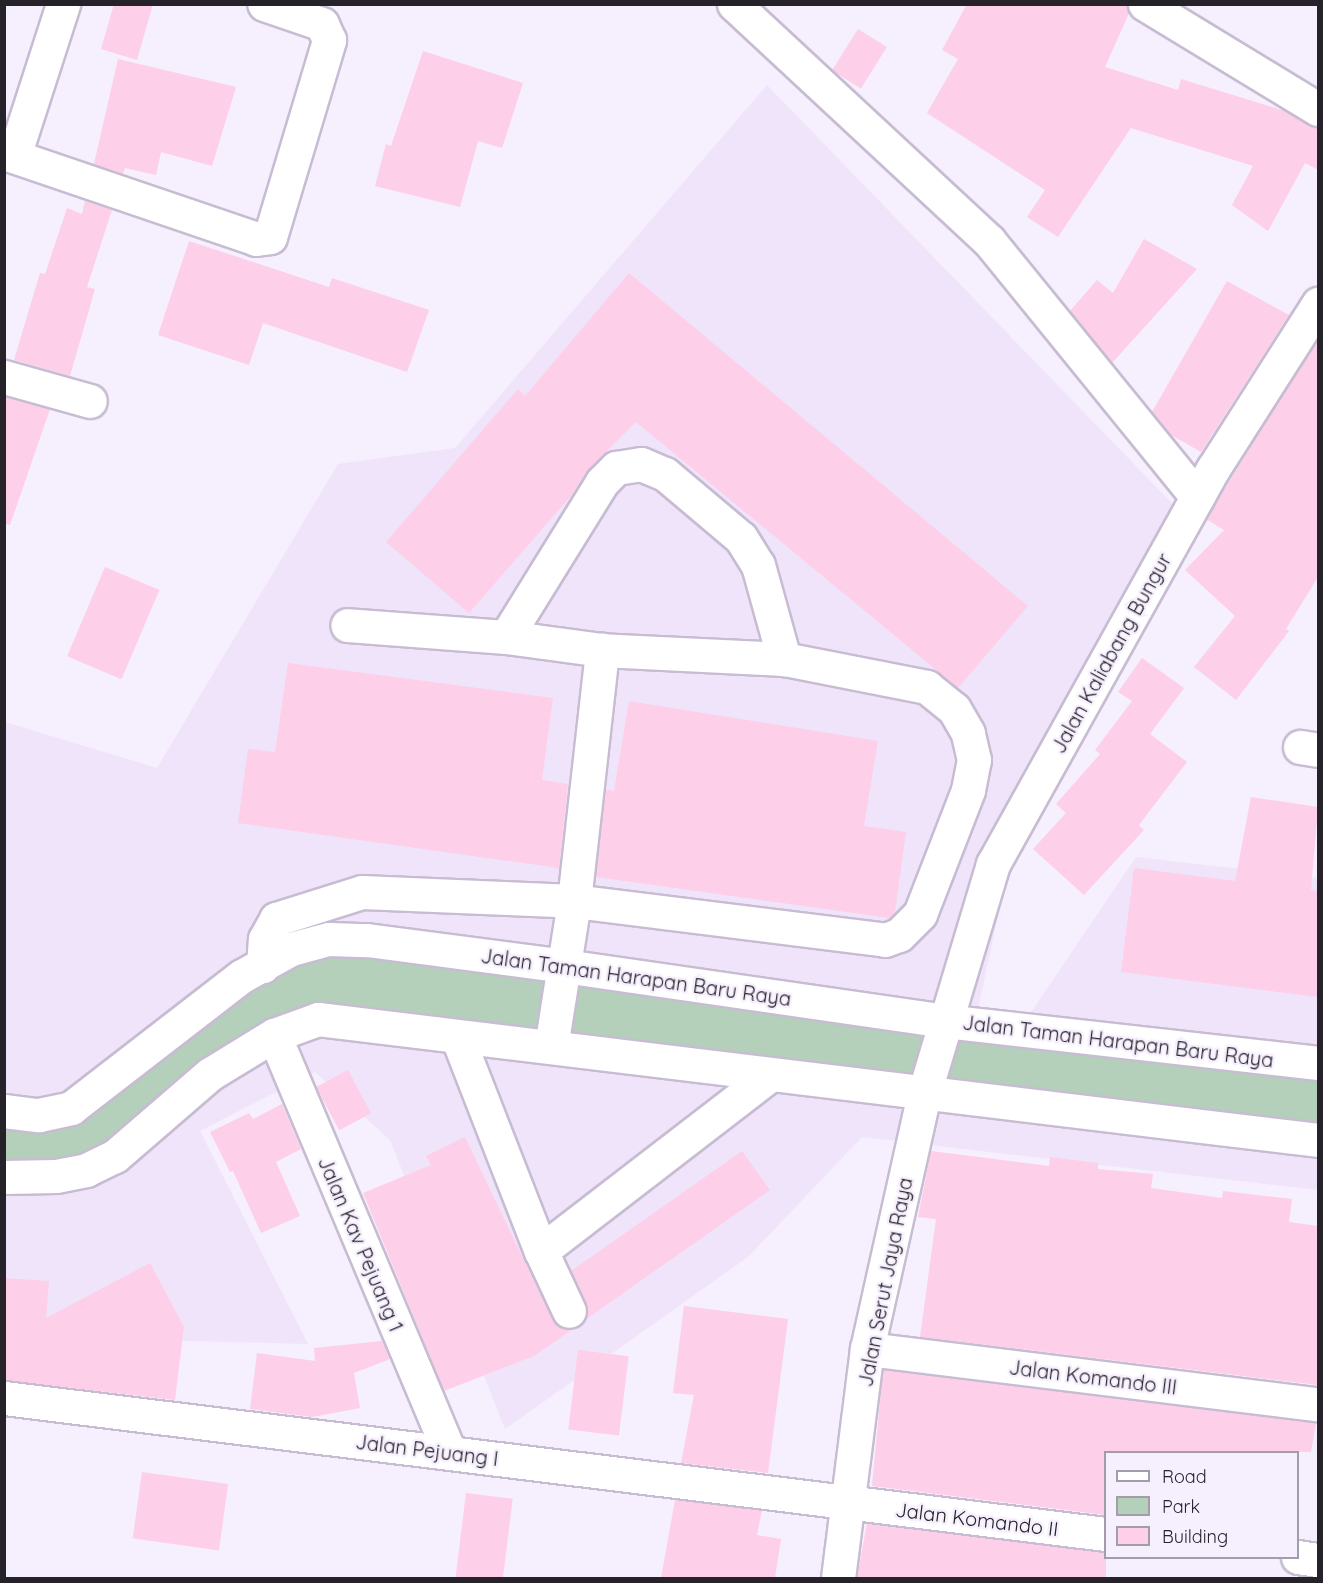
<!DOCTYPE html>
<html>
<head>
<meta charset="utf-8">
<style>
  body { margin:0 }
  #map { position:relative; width:1323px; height:1583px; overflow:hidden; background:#f6effd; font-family:Quicksand,sans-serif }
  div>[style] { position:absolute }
  .built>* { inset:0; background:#f0e4fb }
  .green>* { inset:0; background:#b4cfba }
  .building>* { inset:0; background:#fdcfe9; transform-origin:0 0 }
  .roads { filter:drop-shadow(2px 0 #c7bcd2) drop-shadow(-2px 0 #c7bcd2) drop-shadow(0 2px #c7bcd2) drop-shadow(0 -2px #c7bcd2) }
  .minor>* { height:33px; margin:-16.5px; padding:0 16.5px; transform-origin:16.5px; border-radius:16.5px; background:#fff }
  span { translate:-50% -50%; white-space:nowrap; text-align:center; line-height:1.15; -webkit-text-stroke:5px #f6effd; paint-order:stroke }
  .street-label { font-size:20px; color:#26222a }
  .frame { position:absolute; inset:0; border:6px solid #26222a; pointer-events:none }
  .legend { position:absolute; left:1104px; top:1451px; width:195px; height:108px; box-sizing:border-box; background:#f6effd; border:2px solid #a39da9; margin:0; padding:8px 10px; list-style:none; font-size:18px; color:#26222a }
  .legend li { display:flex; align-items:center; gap:12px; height:30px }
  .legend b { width:30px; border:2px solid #a39da9 }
</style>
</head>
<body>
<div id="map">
  <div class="built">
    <div style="clip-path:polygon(767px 85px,1195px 527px,1036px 806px,1005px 884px,976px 1018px,1021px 1027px,1136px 857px,1318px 878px,1318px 1190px,862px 1137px,748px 1257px,505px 1429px,390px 1140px,315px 1072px,200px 1131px,308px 1344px,5px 1336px,5px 722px,157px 768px,338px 464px,455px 448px)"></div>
  </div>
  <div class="green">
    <div style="clip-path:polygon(329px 939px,1318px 1063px,1318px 1143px,318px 1019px,115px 1156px,5px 1177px,5px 1111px,39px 1115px,263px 966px)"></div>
  </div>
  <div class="building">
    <div style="clip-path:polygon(114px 4px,153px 4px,137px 60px,101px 49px)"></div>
    <div style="clip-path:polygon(967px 4px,1126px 4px,1129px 13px,1105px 67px,1178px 90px,1181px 79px,1285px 111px,1318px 128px,1318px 170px,1305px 163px,1268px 231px,1232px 205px,1253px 166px,1131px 128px,1058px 237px,1027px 217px,1045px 190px,927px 113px,958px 59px,942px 50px)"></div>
    <div style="left:858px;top:29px;width:34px;height:49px;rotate:32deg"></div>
    <div style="clip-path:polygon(423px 51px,523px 83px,502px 148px,478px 141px,460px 207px,375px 186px,386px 144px,391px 146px)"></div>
    <div style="clip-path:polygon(118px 59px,236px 87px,212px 166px,161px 152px,156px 175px,125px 168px,123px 174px,94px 164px)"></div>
    <div style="clip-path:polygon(85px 201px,112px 210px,87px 287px,95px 289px,70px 376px,14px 360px,40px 273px,45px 274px,67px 208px,82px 214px)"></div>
    <div style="clip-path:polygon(1144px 239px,1197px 269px,1112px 363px,1070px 311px,1097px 280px,1113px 293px)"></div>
    <div style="clip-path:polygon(189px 241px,329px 287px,332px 278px,429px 310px,407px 372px,263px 323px,249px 365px,158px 335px)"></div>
    <div style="clip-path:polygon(629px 273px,1028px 606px,958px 688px,636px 422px,589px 469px,570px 497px,469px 613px,386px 542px,518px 389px,525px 396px)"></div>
    <div style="clip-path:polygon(1227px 281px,1289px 315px,1201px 452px,1171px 435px,1152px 412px)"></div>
    <div style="clip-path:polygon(1318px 338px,1318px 577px,1286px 629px,1289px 631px,1236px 700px,1194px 667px,1235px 616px,1185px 570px,1224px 530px,1206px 519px)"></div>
    <div style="clip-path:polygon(4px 397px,50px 409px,10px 525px,4px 524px)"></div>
    <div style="left:105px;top:567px;width:59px;height:97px;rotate:23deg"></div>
    <div style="clip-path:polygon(1142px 658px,1184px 688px,1150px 734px,1187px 762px,1139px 825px,1144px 830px,1084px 895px,1033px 849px,1066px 813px,1056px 804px,1100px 754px,1095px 750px,1132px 701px,1118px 692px)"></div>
    <div style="clip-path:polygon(288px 663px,553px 698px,542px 780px,568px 784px,559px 868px,238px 823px,248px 749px,275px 752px)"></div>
    <div style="clip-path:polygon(629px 701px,878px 741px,864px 826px,906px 832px,895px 912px,890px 918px,596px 877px,605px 789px,614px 791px)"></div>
    <div style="clip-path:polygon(1251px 797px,1318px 807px,1311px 890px,1318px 891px,1318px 997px,1121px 972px,1134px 868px,1235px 881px)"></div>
    <div style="left:348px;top:1070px;width:49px;height:36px;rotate:62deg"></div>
    <div style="clip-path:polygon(282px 1104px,301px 1149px,276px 1162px,300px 1216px,261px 1233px,233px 1171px,230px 1172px,210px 1132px,249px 1113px,253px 1119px)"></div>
    <div style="clip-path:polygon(465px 1137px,552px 1319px,559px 1327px,573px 1329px,534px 1356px,444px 1391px,363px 1193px,431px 1165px,426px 1156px)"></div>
    <div style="clip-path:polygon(742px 1151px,770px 1190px,585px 1320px,586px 1304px,571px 1271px)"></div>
    <div style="clip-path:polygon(931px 1151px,1049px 1166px,1050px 1157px,1098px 1163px,1098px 1169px,1153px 1174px,1151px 1188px,1222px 1198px,1223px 1191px,1292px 1199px,1289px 1222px,1318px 1226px,1318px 1385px,920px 1337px,936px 1219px,918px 1217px)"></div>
    <div style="clip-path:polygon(150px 1263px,184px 1327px,175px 1400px,4px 1380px,4px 1278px,49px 1281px,46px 1318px)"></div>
    <div style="clip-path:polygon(684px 1306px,788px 1319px,768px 1473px,681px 1463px,694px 1395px,673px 1393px)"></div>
    <div style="clip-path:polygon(382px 1341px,390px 1359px,354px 1373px,360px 1408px,312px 1417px,250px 1409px,257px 1353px,315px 1361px,314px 1348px)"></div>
    <div style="left:578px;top:1350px;width:51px;height:80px;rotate:7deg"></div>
    <div style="clip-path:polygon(883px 1370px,915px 1374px,1316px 1423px,1311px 1452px,1106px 1452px,1106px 1515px,872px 1486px)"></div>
    <div style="left:142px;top:1472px;width:87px;height:67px;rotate:8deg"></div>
    <div style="left:466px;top:1493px;width:47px;height:86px;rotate:7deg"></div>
    <div style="clip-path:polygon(675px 1500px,762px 1510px,757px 1535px,781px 1539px,775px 1578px,661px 1578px)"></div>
    <div style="clip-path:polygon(867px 1523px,1106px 1552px,1106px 1578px,857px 1578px)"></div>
  </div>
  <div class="roads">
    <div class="minor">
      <div style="left:734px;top:4px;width:348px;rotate:42.9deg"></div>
      <div style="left:989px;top:241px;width:330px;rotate:50.9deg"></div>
      <div style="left:1145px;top:4px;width:202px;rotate:31.3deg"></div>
      <div style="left:4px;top:153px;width:266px;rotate:18.8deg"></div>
      <div style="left:256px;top:239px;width:14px;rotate:-8deg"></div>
      <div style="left:270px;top:237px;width:206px;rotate:-73.3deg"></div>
      <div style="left:329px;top:40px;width:17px;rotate:-114deg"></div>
      <div style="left:322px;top:24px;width:61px;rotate:-161deg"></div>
      <div style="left:14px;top:156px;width:160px;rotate:-72.1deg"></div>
      <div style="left:4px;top:377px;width:89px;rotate:15.6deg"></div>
      <div style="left:506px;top:637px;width:182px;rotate:-58.2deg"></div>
      <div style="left:602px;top:482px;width:20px;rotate:-45deg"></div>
      <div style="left:616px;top:468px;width:25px;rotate:-9deg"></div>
      <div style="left:641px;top:464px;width:26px;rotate:23deg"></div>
      <div style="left:665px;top:474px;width:99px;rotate:40.1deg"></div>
      <div style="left:741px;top:538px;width:32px;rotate:58deg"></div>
      <div style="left:758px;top:565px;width:98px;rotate:74.5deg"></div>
      <div style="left:1300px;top:747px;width:18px;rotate:9deg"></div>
      <div style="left:263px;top:966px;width:27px;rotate:-86deg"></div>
      <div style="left:265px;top:939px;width:23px;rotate:-61deg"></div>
      <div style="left:276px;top:919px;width:90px;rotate:-17.4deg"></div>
      <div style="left:362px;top:892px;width:212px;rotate:2.4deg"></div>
      <div style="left:574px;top:901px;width:313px;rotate:7.1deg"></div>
      <div style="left:885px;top:940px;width:15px;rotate:-20deg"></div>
      <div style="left:899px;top:935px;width:30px;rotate:-45deg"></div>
      <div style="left:920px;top:914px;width:133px;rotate:-68.8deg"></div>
      <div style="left:968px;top:790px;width:31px;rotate:-79deg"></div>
      <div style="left:974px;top:760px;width:28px;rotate:-103deg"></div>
      <div style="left:968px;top:733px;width:28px;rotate:-120deg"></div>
      <div style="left:954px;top:709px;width:35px;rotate:-141deg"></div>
      <div style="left:927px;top:687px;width:146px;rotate:-168.9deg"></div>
      <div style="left:784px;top:659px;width:182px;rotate:-177.2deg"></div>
      <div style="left:602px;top:650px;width:97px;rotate:-172.3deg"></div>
      <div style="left:506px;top:637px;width:159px;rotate:-175.7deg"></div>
      <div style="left:274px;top:1035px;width:452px;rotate:67.2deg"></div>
      <div style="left:457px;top:1036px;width:231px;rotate:68.7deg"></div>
      <div style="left:541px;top:1251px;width:66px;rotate:65deg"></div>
      <div style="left:551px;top:1047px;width:148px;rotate:-81deg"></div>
      <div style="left:574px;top:901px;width:253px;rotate:-83.6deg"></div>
      <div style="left:4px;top:1111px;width:35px;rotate:7deg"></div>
      <div style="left:39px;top:1115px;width:33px;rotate:-12deg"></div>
      <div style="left:71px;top:1108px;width:216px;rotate:-37.7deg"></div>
      <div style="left:242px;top:976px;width:56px;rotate:-28.9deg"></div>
      <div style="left:291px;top:949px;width:39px;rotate:-15deg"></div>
      <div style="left:329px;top:939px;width:38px;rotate:2deg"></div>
      <div style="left:367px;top:940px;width:199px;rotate:7.5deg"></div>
      <div style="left:564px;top:966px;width:384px;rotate:8.2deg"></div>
      <div style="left:944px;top:1021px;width:376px;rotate:6.4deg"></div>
      <div style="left:4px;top:1177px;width:52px;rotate:-1.1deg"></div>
      <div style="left:56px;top:1176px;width:31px;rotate:-11deg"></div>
      <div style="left:86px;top:1170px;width:32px;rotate:-26deg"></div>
      <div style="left:115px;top:1156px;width:125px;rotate:-40.8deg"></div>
      <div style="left:210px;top:1074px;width:75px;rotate:-31.4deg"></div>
      <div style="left:274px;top:1035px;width:47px;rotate:-20deg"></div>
      <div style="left:318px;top:1019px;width:1007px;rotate:6.9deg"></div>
      <div style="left:541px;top:1251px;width:287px;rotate:-37.6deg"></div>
      <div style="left:867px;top:1349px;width:454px;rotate:7deg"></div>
      <div style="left:4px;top:1398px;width:1110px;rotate:7.04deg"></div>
      <div style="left:1298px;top:1557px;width:20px;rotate:9deg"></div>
      <div style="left:838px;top:1578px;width:231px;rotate:-82.8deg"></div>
      <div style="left:867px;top:1349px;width:261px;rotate:-77.4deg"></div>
      <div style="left:924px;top:1094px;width:240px;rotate:-73.3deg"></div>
      <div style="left:993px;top:864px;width:452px;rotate:-60.9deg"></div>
      <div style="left:1213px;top:469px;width:196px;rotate:-57.5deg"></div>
    </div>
  </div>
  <div class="street-label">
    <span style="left:1111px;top:653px;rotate:-61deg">Jalan Kaliabang Bungur</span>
    <span style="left:636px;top:977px;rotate:8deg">Jalan Taman Harapan Baru Raya</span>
    <span style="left:1118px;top:1041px;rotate:7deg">Jalan Taman Harapan Baru Raya</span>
    <span style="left:361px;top:1244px;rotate:67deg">Jalan Kav Pejuang 1</span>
    <span style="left:885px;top:1282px;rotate:-79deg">Jalan Serut Jaya Raya</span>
    <span style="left:1093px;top:1377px;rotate:7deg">Jalan Komando III</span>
    <span style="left:427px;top:1450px;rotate:7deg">Jalan Pejuang I</span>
    <span style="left:977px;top:1519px;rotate:7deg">Jalan Komando II</span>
  </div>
  <div class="frame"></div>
  <ul class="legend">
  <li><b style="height:8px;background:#fff"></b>Road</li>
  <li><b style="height:16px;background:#b4cfba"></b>Park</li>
  <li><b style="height:16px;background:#fdcfe9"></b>Building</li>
  </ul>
</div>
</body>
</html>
